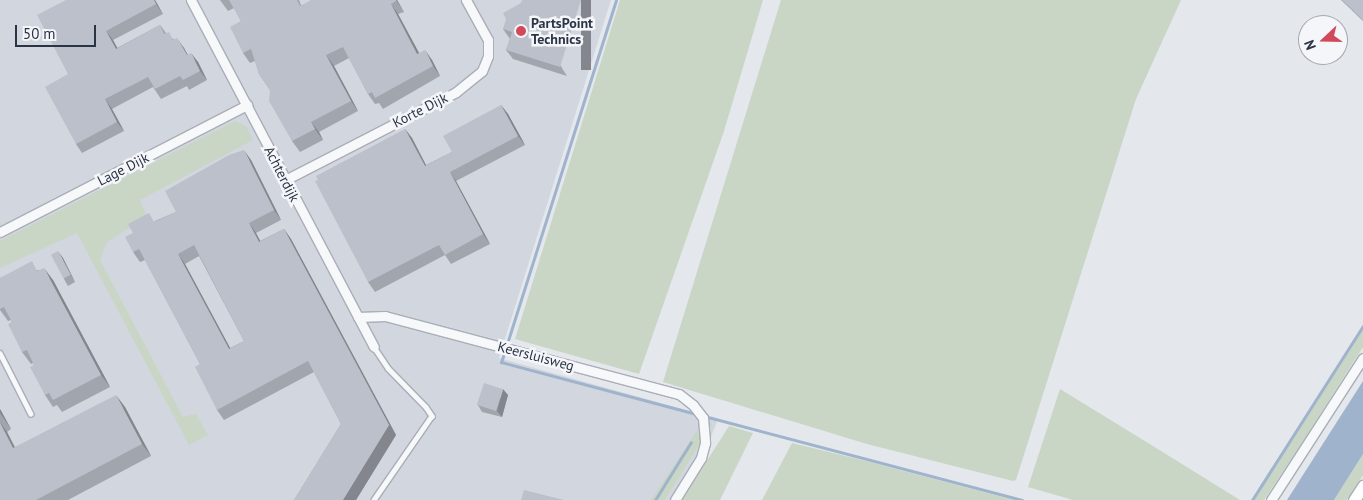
<!DOCTYPE html>
<html>
<head>
<meta charset="utf-8">
<style>
  body { margin:0 }
  #map { position:relative; width:1363px; height:500px; overflow:hidden; background:#e4e7ec; font-family:"PT Sans",sans-serif }
  div>[style] { position:absolute }
  .built>* { inset:0; background:#d2d6de }
  .green>* { inset:0; background:#c9d6c5 }
  .water>* { inset:0; background:#9fb4cc }
  .stream>* { height:3px; margin:-1.5px; padding:0 1.5px; transform-origin:1.5px; border-radius:1.5px; background:#9fb4cc }
  .roads { filter:drop-shadow(1px 0 #a9aeb7) drop-shadow(-1px 0 #a9aeb7) drop-shadow(0 1px #a9aeb7) drop-shadow(0 -1px #a9aeb7) }
  .service>* { height:4.5px; margin:-2.25px; padding:0 2.25px; transform-origin:2.25px; border-radius:2.25px; background:#f7f8fa }
  .minor>* { height:9px; margin:-4.5px; padding:0 4.5px; transform-origin:4.5px; border-radius:4.5px; background:#f7f8fa }
  .secondary>* { height:11px; margin:-5.5px; padding:0 5.5px; transform-origin:5.5px; border-radius:5.5px; background:#fff }
  .wall>* { inset:0; background:#a1a5ae }
  .shaded-wall>* { inset:0; background:#83868d; transform-origin:0 0 }
  .building>* { inset:0; background:#bbc0ca; transform-origin:0 0 }
  .dots>* { width:14px; height:14px; translate:-50% -50%; box-sizing:border-box; border:2px solid #f4f6f9; border-radius:50% }
  span { translate:-50% -50%; white-space:nowrap; text-align:center; line-height:1.15; -webkit-text-stroke:5px #f4f6f9; paint-order:stroke }
  .poi-label { font-size:14px; color:#2b3445; font-weight:700 }
  .left { translate:0 -50%; text-align:left }
  .street-label { font-size:14px; color:#2b3445 }
  .north { position:absolute; left:1298px; top:15px; width:50px; height:50px; box-sizing:border-box; background:#f4f6f9; border:1px solid #a4a8b1; border-radius:50%; rotate:249deg; font-size:14px; font-weight:700; line-height:20px; text-align:center; color:#2b3445 }
  .north::after { content:''; display:block; margin:auto; width:18px; height:22px; background:#d1495b; clip-path:polygon(50% 0,100% 100%,50% 72%,0 100%) }
  .scale { position:absolute; left:15px; top:25px; width:81px; height:22px; box-sizing:border-box; border:2px solid #2b3445; border-top:0; padding-left:6px; font-size:15px; line-height:18px; white-space:nowrap; color:#2b3445; -webkit-text-stroke:4px #f4f6f9; paint-order:stroke }
</style>
</head>
<body>
<div id="map">
  <div class="built">
    <div style="clip-path:polygon(0 0,611px 0,499px 358px,718px 419px,686px 500px,0 500px)"></div>
  </div>
  <div class="green">
    <div style="clip-path:polygon(620px 0,763px 0,724px 131px,639px 374px,515px 339px)"></div>
    <div style="clip-path:polygon(781px 0,1181px 0,1136px 99px,1016px 480px,1013px 481px,867px 444px,663px 382px)"></div>
    <div style="clip-path:polygon(235px 121px,246px 126px,253px 140px,140px 200px,147px 217px,107px 242px,100px 260px,183px 417px,196px 414px,208px 435px,189px 445px,77px 233px,0 268px,0 241px)"></div>
    <div style="clip-path:polygon(1363px 326px,1363px 347px,1300px 446px,1264px 500px,1252px 500px)"></div>
    <div style="clip-path:polygon(1060px 389px,1153px 446px,1240px 500px,1073px 500px,1028px 487px)"></div>
    <div style="clip-path:polygon(704px 420px,712px 424px,665px 500px,651px 500px)"></div>
    <div style="clip-path:polygon(729px 426px,753px 433px,720px 500px,682px 500px)"></div>
    <div style="clip-path:polygon(792px 443px,862px 460px,1014px 500px,762px 500px)"></div>
    <div style="clip-path:polygon(1363px 454px,1363px 475px,1347px 500px,1334px 500px)"></div>
  </div>
  <div class="water">
    <div style="clip-path:polygon(1363px 381px,1363px 454px,1334px 500px,1287px 500px)"></div>
  </div>
  <div class="stream">
    <div style="left:616px;top:0;width:380px;rotate:107.6deg"></div>
    <div style="left:501px;top:362px;width:202px;rotate:14.9deg"></div>
    <div style="left:704px;top:416px;width:329px;rotate:14.8deg"></div>
    <div style="left:655px;top:500px;width:68px;rotate:-58.2deg"></div>
    <div style="left:1252px;top:500px;width:206px;rotate:-57.5deg"></div>
  </div>
  <div class="roads">
    <div class="service">
      <div style="left:374px;top:347px;width:25px;rotate:56deg"></div>
      <div style="left:388px;top:368px;width:54px;rotate:45.7deg"></div>
      <div style="left:426px;top:407px;width:11px;rotate:56deg"></div>
      <div style="left:432px;top:416px;width:102px;rotate:124.6deg"></div>
      <div style="left:0;top:353px;width:68px;rotate:63.1deg"></div>
    </div>
    <div class="minor">
      <div style="left:191px;top:0;width:392px;rotate:62.2deg"></div>
      <div style="left:285px;top:180px;width:192px;rotate:-27.2deg"></div>
      <div style="left:456px;top:92px;width:33px;rotate:-39deg"></div>
      <div style="left:482px;top:71px;width:16px;rotate:-68deg"></div>
      <div style="left:488px;top:56px;width:16px;rotate:-90deg"></div>
      <div style="left:488px;top:40px;width:46px;rotate:-118.8deg"></div>
      <div style="left:0;top:232px;width:278px;rotate:-27.2deg"></div>
      <div style="left:358px;top:317px;width:27px;rotate:-2deg"></div>
      <div style="left:385px;top:316px;width:304px;rotate:14.9deg"></div>
      <div style="left:679px;top:394px;width:18px;rotate:38deg"></div>
      <div style="left:693px;top:405px;width:16px;rotate:52deg"></div>
      <div style="left:703px;top:418px;width:25px;rotate:85deg"></div>
      <div style="left:705px;top:443px;width:16px;rotate:105deg"></div>
      <div style="left:701px;top:458px;width:49px;rotate:121.8deg"></div>
      <div style="left:1271px;top:500px;width:169px;rotate:-57.1deg"></div>
    </div>
    <div class="secondary">
      <div style="left:1354px;top:500px;width:17px;rotate:-57deg"></div>
    </div>
  </div>
  <div class="wall">
    <div style="clip-path:polygon(66px 0,155px 0,163px 14px,113px 40px,117px 48px,160px 25px,166px 33px,184px 48px,188px 55px,198px 62px,207px 80px,189px 90px,187px 86px,161px 99px,153px 87px,112px 109px,124px 131px,82px 153px,76px 144px,68px 74px)"></div>
    <div style="clip-path:polygon(220px 0,299px 0,301px 5px,397px 0,404px 12px,398px 14px,419px 53px,432px 60px,440px 76px,383px 109px,379px 103px,375px 104px,368px 94px,349px 58px,334px 66px,358px 111px,319px 132px,323px 140px,300px 152px,292px 141px,270px 90px,259px 74px,255px 61px,250px 63px,243px 53px,241px 21px,234px 8px,228px 11px)"></div>
    <div style="clip-path:polygon(1341px 0,1363px 0,1363px 21px)"></div>
    <div style="clip-path:polygon(521px 3px,567px 76px,513px 59px,506px 50px,510px 39px,503px 29px)"></div>
    <div style="clip-path:polygon(501px 105px,508px 114px,525px 145px,456px 181px,490px 244px,451px 264px,445px 255px,375px 292px,368px 282px,405px 129px,412px 138px,426px 165px,452px 152px)"></div>
    <div style="clip-path:polygon(evenodd,251px 160px,281px 220px,256px 233px,260px 241px,284px 229px,291px 239px,396px 435px,356px 500px,294px 500px,341px 424px,314px 372px,224px 420px,217px 410px,200px 364px,145px 260px,140px 262px,133px 252px,155px 221px,176px 212px,251px 160px,199px 256px,244px 341px,230px 348px,185px 264px,199px 256px)"></div>
    <div style="clip-path:polygon(63px 258px,75px 282px,68px 286px,64px 279px)"></div>
    <div style="clip-path:polygon(38px 270px,53px 280px,110px 387px,62px 412px,57px 405px,53px 407px,45px 395px,33px 363px,31px 364px,22px 352px,11px 320px,8px 321px,0 310px,0 278px)"></div>
    <div style="clip-path:polygon(508px 395px,502px 417px,482px 412px,478px 405px)"></div>
    <div style="clip-path:polygon(125px 407px,151px 456px,68px 500px,0 500px,0 409px,11px 429px,7px 432px,15px 447px)"></div>
  </div>
  <div class="shaded-wall">
    <div style="clip-path:polygon(154px 0,155px 0,163px 14px,156px 4px)"></div>
    <div style="clip-path:polygon(396px 0,397px 0,404px 12px)"></div>
    <div style="left:581px;top:0;width:10px;height:70px"></div>
    <div style="clip-path:polygon(391px 4px,398px 14px,425px 64px,417px 54px)"></div>
    <div style="clip-path:polygon(106px 31px,113px 40px,123px 58px,116px 49px)"></div>
    <div style="clip-path:polygon(177px 38px,184px 48px,193px 65px,187px 55px)"></div>
    <div style="clip-path:polygon(425px 50px,432px 60px,440px 76px,433px 66px)"></div>
    <div style="clip-path:polygon(191px 53px,198px 62px,207px 80px,200px 71px)"></div>
    <div style="clip-path:polygon(326px 55px,334px 66px,358px 111px,351px 101px)"></div>
    <div style="clip-path:polygon(105px 99px,112px 109px,124px 131px,117px 122px)"></div>
    <div style="clip-path:polygon(501px 105px,508px 114px,525px 145px,518px 136px)"></div>
    <div style="clip-path:polygon(311px 122px,319px 132px,323px 140px,315px 129px)"></div>
    <div style="clip-path:polygon(405px 129px,412px 138px,431px 175px,425px 166px)"></div>
    <div style="clip-path:polygon(244px 150px,251px 160px,281px 220px,274px 210px)"></div>
    <div style="clip-path:polygon(450px 172px,456px 181px,490px 244px,483px 234px)"></div>
    <div style="clip-path:polygon(249px 223px,256px 233px,266px 252px,259px 242px)"></div>
    <div style="clip-path:polygon(284px 229px,291px 239px,396px 435px,356px 500px,343px 500px,389px 425px)"></div>
    <div style="clip-path:polygon(58px 251px,63px 258px,75px 282px,71px 275px)"></div>
    <div style="clip-path:polygon(178px 254px,185px 264px,236px 359px,229px 349px)"></div>
    <div style="clip-path:polygon(44px 268px,53px 280px,110px 387px,101px 375px)"></div>
    <div style="clip-path:polygon(503px 389px,508px 395px,502px 417px,497px 411px)"></div>
    <div style="clip-path:polygon(116px 395px,125px 407px,151px 456px,142px 444px)"></div>
    <div style="clip-path:polygon(0 409px,11px 429px,0 413px)"></div>
    <div style="clip-path:polygon(0 422px,7px 432px,21px 460px,13px 448px)"></div>
  </div>
  <div class="building">
    <div style="clip-path:polygon(66px 0,154px 0,156px 4px,106px 31px,116px 49px,160px 25px,164px 34px,169px 32px,173px 40px,177px 38px,187px 55px,191px 53px,200px 71px,183px 80px,180px 76px,155px 89px,148px 77px,105px 99px,117px 122px,76px 144px,45px 87px,68px 74px,37px 15px)"></div>
    <div style="clip-path:polygon(229px 0,297px 0,300px 6px,311px 0,396px 0,396px 1px,391px 4px,417px 54px,425px 50px,433px 66px,375px 98px,372px 92px,368px 94px,343px 47px,326px 55px,351px 101px,311px 122px,315px 129px,292px 141px,269px 101px,270px 90px,259px 74px,251px 49px,243px 53px,230px 27px,241px 21px)"></div>
    <div style="clip-path:polygon(522px 0,581px 0,560px 67px,506px 50px,512px 32px,503px 29px,506px 19px,503px 13px,521px 3px)"></div>
    <div style="clip-path:polygon(1342px 0,1363px 0,1363px 20px)"></div>
    <div style="clip-path:polygon(501px 105px,518px 136px,450px 172px,483px 234px,445px 255px,439px 245px,368px 282px,315px 181px,318px 180px,316px 176px,405px 129px,425px 166px,452px 152px,443px 136px)"></div>
    <div style="clip-path:polygon(evenodd,244px 150px,274px 210px,249px 223px,259px 242px,284px 229px,389px 425px,343px 500px,294px 500px,341px 424px,308px 361px,217px 410px,195px 367px,200px 364px,139px 249px,133px 252px,125px 237px,133px 233px,128px 224px,149px 213px,154px 222px,176px 212px,165px 191px,229px 155px,244px 150px,194px 245px,244px 341px,229px 349px,178px 254px,194px 245px)"></div>
    <div style="left:58px;top:251px;width:27px;height:8px;rotate:62deg"></div>
    <div style="clip-path:polygon(32px 261px,37px 271px,44px 268px,101px 375px,53px 400px,49px 393px,45px 395px,30px 367px,34px 365px,27px 350px,22px 352px,8px 324px,12px 322px,4px 307px,0 309px,0 278px)"></div>
    <div style="left:484px;top:383px;width:20px;height:23px;rotate:18deg"></div>
    <div style="clip-path:polygon(116px 395px,142px 444px,36px 500px,0 500px,0 423px,13px 448px)"></div>
    <div style="clip-path:polygon(524px 490px,564px 500px,521px 500px)"></div>
  </div>
  <div class="dots">
    <div style="left:521px;top:31px;background:#d1495b"></div>
  </div>
  <div class="poi-label">
    <span class="left" style="left:531px;top:31px">PartsPoint<br>Technics</span>
  </div>
  <div class="street-label">
    <span style="left:420px;top:110px;rotate:-27deg">Korte Dijk</span>
    <span style="left:123px;top:169px;rotate:-27deg">Lage Dijk</span>
    <span style="left:282px;top:174px;rotate:63deg">Achterdijk</span>
    <span style="left:536px;top:356px;rotate:15deg">Keersluisweg</span>
  </div>
  <div class="north">N</div>
  <div class="scale">50 m</div>
</div>
</body>
</html>
